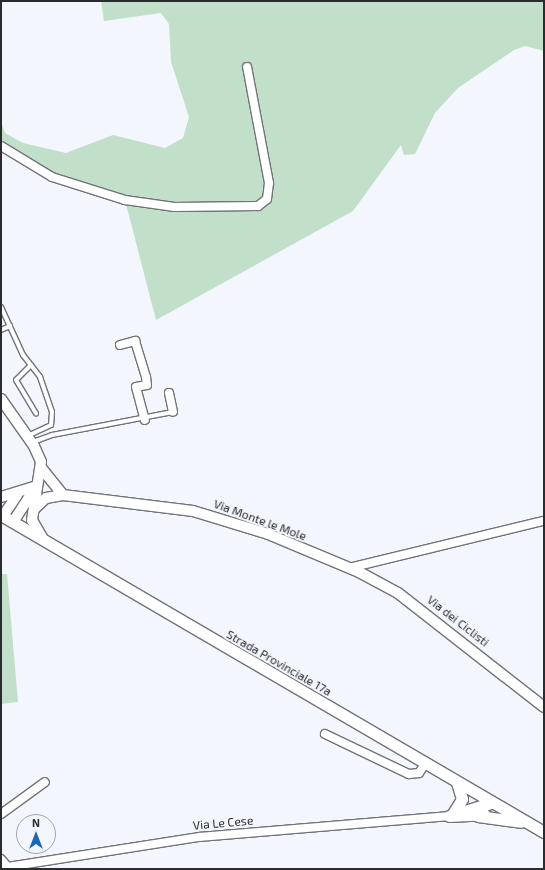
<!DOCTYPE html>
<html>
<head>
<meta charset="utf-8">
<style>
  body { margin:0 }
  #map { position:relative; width:545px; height:870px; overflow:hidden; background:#f4f6fe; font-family:"Exo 2",sans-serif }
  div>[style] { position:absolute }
  .green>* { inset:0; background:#c2dfca }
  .roads { filter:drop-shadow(1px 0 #71737a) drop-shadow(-1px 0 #71737a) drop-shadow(0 1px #71737a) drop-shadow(0 -1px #71737a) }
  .service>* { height:4px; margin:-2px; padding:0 2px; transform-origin:2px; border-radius:2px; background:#fff }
  .minor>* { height:8px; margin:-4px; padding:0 4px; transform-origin:4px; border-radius:4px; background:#fff }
  .tertiary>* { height:10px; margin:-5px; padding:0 5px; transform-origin:5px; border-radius:5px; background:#fff }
  .secondary>* { height:11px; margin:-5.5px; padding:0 5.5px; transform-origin:5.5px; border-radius:5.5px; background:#fff }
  span { translate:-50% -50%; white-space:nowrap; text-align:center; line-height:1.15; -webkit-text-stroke:4px #f4f6fe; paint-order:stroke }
  .street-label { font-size:12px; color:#2a2b2e }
  .frame { position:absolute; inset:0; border:2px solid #2a2b2e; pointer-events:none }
  .north { position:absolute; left:16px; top:814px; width:40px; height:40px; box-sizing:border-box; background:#f4f6fe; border:1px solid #a3a5ab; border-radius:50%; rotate:0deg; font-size:11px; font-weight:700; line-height:16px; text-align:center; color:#2a2b2e }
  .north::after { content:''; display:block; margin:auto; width:14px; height:18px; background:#1c68b7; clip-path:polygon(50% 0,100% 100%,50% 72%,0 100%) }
</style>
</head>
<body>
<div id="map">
  <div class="green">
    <div style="clip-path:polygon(101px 1px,543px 1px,544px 51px,525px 46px,514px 50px,458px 88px,435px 113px,415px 154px,404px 155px,401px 145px,353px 211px,156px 320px,126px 204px,46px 173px,1px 142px,1px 122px,5px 133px,23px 143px,66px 153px,113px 135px,165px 148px,183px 138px,189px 117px,171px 62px,169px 24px,161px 13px,104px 21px)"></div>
    <div style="clip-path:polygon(1px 574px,7px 574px,18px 702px,1px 704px)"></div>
  </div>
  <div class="roads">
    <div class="service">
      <div style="left:1px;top:307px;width:53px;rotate:65.4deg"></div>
      <div style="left:23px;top:355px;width:28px;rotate:52deg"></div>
      <div style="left:40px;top:377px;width:37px;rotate:71deg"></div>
      <div style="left:52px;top:412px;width:13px;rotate:94deg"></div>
      <div style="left:51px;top:425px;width:26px;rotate:155deg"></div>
      <div style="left:1px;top:330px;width:10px;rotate:-24deg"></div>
      <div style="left:31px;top:365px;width:21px;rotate:135deg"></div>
      <div style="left:16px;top:380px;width:39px;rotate:59deg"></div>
      <div style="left:33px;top:442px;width:20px;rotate:-20deg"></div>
      <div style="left:52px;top:435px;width:123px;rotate:-10.8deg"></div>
    </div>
    <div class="minor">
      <div style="left:1px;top:146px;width:60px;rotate:31.3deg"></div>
      <div style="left:52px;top:177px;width:77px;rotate:17.5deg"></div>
      <div style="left:125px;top:200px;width:50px;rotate:8deg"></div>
      <div style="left:175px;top:207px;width:83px;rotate:-0.7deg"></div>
      <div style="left:258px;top:206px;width:11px;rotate:-38deg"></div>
      <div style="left:267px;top:199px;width:16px;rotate:-83deg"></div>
      <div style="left:269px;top:183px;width:118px;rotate:-100.7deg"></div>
      <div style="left:120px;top:345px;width:16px;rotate:-15deg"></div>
      <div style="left:135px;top:341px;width:38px;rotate:73deg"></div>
      <div style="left:146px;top:377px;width:8px;rotate:83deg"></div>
      <div style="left:147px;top:385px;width:11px;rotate:170deg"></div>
      <div style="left:136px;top:387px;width:34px;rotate:75deg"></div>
      <div style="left:169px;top:393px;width:19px;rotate:78deg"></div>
      <div style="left:349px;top:568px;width:201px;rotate:-13.6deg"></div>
      <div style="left:325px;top:734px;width:93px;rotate:25.5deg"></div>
      <div style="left:409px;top:774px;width:10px;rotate:-6deg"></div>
      <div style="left:419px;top:773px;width:11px;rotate:-56deg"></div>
      <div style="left:1px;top:814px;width:54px;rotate:-36deg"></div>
      <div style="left:1px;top:859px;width:11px;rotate:49deg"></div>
      <div style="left:1px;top:868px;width:201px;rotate:-8.9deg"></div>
      <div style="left:200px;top:837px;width:250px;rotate:-4.8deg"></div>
    </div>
    <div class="tertiary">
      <div style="left:1px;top:399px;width:57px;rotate:54.9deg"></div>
      <div style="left:34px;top:446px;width:17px;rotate:66deg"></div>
      <div style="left:41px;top:462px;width:59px;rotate:98.8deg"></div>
      <div style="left:32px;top:520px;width:22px;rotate:60deg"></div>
      <div style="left:42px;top:469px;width:33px;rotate:51deg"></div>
      <div style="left:1px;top:497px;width:34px;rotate:-17deg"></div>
      <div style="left:34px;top:509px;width:16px;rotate:-43deg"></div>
      <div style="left:46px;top:498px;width:17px;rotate:-10deg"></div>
      <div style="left:63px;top:495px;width:131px;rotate:7deg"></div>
      <div style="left:193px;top:511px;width:78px;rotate:17deg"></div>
      <div style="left:268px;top:534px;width:99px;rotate:22.7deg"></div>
      <div style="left:359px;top:572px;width:44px;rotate:28.3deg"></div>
      <div style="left:398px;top:593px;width:185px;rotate:38deg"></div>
      <div style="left:3px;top:516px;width:25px;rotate:-56deg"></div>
      <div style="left:13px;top:522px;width:40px;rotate:-57.1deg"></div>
    </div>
    <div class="secondary">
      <div style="left:1px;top:515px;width:629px;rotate:30.28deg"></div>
      <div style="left:455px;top:814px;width:39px;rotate:-17deg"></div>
      <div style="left:452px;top:815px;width:19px;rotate:-58deg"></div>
      <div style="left:462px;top:799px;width:17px;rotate:-107deg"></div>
      <div style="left:449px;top:816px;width:35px;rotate:-3deg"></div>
      <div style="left:478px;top:816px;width:43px;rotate:7.9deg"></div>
    </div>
  </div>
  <div class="street-label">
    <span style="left:260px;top:520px;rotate:20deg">Via Monte le Mole</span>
    <span style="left:458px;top:621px;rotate:38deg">Via dei Ciclisti</span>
    <span style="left:279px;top:663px;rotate:30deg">Strada Provinciale 17a</span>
    <span style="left:223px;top:823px;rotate:-5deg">Via Le Cese</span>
  </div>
  <div class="frame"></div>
  <div class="north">N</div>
</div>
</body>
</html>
